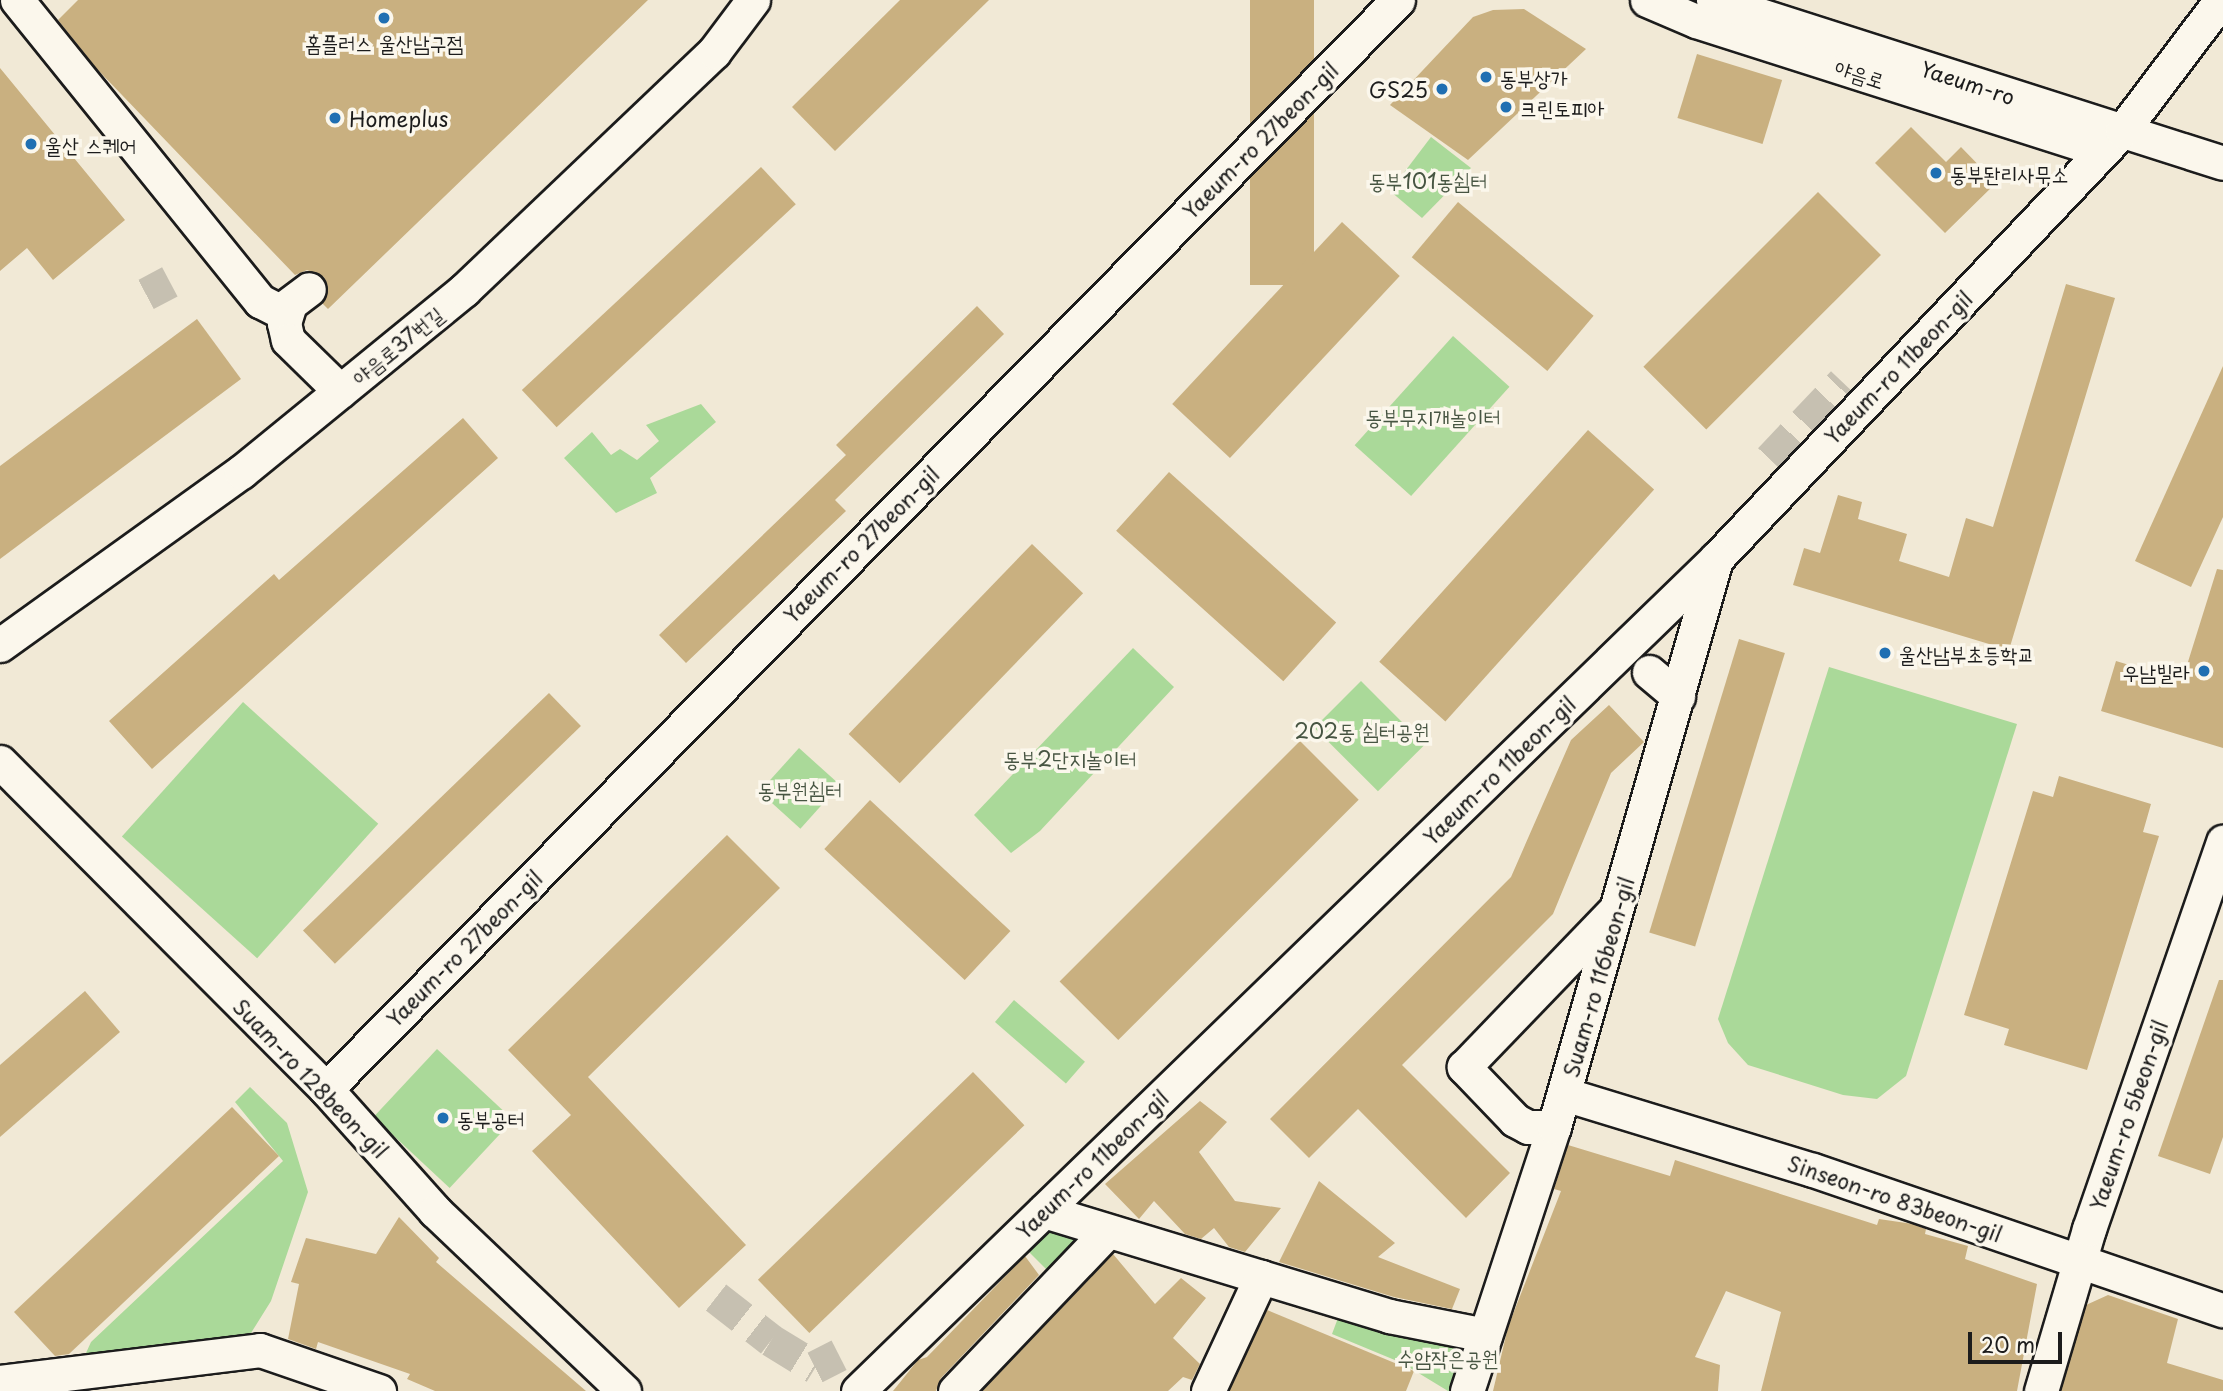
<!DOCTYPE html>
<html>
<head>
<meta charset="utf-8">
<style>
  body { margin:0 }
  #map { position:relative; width:2223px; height:1391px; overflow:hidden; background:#f1e9d6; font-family:"Playpen Sans","Poor Story",sans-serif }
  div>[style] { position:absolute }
  .green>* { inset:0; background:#aad999; transform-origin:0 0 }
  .building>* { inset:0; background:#c9b080; transform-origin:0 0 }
  .minor-tunnel>* { height:33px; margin-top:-16.5px; transform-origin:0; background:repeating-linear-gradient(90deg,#c6c0b1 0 33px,transparent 0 50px) }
  .roads { filter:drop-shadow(2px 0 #1c1c1c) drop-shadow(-2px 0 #1c1c1c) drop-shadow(0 2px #1c1c1c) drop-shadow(0 -2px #1c1c1c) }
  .minor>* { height:33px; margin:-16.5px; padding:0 16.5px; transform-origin:16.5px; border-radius:16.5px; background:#fbf7ec }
  .dots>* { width:19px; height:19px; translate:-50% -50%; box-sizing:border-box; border:4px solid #fbf7ec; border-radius:50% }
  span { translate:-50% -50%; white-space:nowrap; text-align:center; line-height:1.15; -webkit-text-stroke:7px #fbf7ec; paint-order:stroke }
  .poi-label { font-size:21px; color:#1c1c1c }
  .left { translate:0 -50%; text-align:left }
  .right { translate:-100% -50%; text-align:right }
  .street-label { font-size:21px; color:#1c1c1c }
  .park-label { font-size:21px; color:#475542 }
  .scale { position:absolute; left:1968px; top:1332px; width:94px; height:32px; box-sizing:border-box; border:4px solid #1c1c1c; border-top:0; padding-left:9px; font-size:21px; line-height:24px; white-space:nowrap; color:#1c1c1c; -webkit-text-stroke:5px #fbf7ec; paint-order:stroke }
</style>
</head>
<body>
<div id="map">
  <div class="green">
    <div style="clip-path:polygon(1431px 137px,1471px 168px,1422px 218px,1390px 191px)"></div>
    <div style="left:1453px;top:336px;width:76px;height:147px;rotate:42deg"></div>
    <div style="clip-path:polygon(701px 404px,716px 422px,650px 478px,657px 493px,616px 513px,564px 458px,592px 432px,611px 455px,620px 449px,637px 460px,659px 441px,646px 425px)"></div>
    <div style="clip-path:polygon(1133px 648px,1174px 687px,1040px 831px,1011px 853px,974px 815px)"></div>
    <div style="clip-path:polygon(1829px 667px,2017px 724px,1906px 1076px,1877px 1099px,1843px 1095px,1748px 1065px,1728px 1043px,1718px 1019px)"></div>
    <div style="left:1361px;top:681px;width:90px;height:66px;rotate:45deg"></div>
    <div style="left:243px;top:702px;width:182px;height:181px;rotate:42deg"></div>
    <div style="left:799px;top:748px;width:55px;height:59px;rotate:42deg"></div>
    <div style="left:1014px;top:1000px;width:94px;height:29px;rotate:41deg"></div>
    <div style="left:437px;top:1049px;width:104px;height:93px;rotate:43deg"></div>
    <div style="clip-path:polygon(250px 1087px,287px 1123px,308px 1192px,271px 1301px,251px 1333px,108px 1360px,86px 1353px,91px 1342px,283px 1161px,235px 1102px)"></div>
    <div style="clip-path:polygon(1044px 1211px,1101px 1229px,1055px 1278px,1023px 1246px)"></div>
    <div style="clip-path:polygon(1344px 1302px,1485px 1335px,1467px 1391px,1448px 1391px,1402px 1363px,1332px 1334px)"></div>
  </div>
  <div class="building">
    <div style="clip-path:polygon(78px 0,648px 0,328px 309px,322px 303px,328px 287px,324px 277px,307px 270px,295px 275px,97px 69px,58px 20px)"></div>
    <div style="clip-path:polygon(900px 0,989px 0,835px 151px,792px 107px)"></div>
    <div style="left:1250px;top:0;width:64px;height:285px"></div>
    <div style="clip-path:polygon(1524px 9px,1586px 49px,1468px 160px,1390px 105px,1473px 17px,1493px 10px)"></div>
    <div style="left:1697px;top:54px;width:89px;height:67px;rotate:17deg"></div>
    <div style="clip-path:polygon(0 68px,125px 220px,53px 280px,27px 248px,0 271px)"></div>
    <div style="clip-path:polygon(1911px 127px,1946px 162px,1961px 147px,1996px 183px,1945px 233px,1875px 163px)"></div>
    <div style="left:761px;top:167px;width:51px;height:327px;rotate:47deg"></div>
    <div style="left:1818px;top:192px;width:89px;height:247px;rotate:45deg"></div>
    <div style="left:1458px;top:202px;width:177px;height:72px;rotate:40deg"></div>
    <div style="left:1342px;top:222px;width:79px;height:249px;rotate:43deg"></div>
    <div style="clip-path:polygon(2066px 284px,2115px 298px,2009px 650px,1793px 585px,1804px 548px,1820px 553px,1838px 495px,1862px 502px,1858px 519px,1907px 534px,1899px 561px,1949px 577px,1966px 518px,1993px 527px)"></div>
    <div style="clip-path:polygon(977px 306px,1004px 334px,835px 500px,846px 511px,686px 663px,659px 635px,846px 455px,836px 445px)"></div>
    <div style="clip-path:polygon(197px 319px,241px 379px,0 559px,0 466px)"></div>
    <div style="clip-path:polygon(2223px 366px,2223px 517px,2191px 587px,2135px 561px)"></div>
    <div style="clip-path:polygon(463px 418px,498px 458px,152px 769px,109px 721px,274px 574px,279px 580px)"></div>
    <div style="left:1588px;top:430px;width:89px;height:312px;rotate:42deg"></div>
    <div style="left:1169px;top:472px;width:225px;height:79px;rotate:42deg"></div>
    <div style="left:1032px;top:544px;width:71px;height:264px;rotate:44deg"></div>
    <div style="clip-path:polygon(2217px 569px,2223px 570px,2223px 748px,2101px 711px,2116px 661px,2182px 681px)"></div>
    <div style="left:1739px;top:639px;width:48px;height:307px;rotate:17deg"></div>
    <div style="left:549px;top:693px;width:46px;height:342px;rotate:46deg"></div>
    <div style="clip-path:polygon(1609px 705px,1644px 742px,1611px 773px,1553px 914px,1402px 1065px,1510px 1173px,1466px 1218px,1358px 1109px,1309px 1158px,1270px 1119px,1511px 877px,1571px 740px)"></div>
    <div style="left:1300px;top:741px;width:83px;height:340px;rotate:45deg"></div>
    <div style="clip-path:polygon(2059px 776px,2151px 804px,2143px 832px,2159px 836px,2087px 1070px,2004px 1045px,2009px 1029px,1964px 1015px,2033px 791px,2053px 797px)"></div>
    <div style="left:870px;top:800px;width:192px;height:67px;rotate:43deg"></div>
    <div style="clip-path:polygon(727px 835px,780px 888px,588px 1077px,746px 1245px,679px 1308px,532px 1151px,571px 1115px,508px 1050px)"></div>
    <div style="clip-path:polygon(2219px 980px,2223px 980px,2223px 1137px,2210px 1174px,2158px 1156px)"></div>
    <div style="clip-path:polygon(85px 991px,120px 1032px,0 1137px,0 1065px)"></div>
    <div style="left:973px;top:1072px;width:74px;height:299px;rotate:46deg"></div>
    <div style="clip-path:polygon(1200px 1101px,1227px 1122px,1199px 1152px,1235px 1201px,1281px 1208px,1245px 1252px,1229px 1247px,1214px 1228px,1201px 1239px,1185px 1234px,1154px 1201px,1139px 1219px,1105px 1184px)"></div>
    <div style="clip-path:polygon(232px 1107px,279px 1156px,69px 1354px,55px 1356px,14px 1312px)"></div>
    <div style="clip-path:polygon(1568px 1145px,1670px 1176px,1675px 1160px,1877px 1225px,1879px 1219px,1913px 1224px,1926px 1229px,1925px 1234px,1968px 1246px,1965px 1259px,2037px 1284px,2017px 1391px,1761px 1391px,1781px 1312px,1726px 1291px,1695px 1357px,1720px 1365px,1718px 1391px,1493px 1391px,1508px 1327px,1561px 1191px,1554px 1189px)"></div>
    <div style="clip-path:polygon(1319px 1181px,1395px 1243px,1378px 1257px,1460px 1289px,1452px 1309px,1394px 1297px,1279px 1262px)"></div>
    <div style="clip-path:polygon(399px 1217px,439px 1258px,436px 1262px,586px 1391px,435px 1391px,407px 1379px,410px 1374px,318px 1342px,316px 1349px,288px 1339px,299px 1284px,291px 1282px,306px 1238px,376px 1254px)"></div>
    <div style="clip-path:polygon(1113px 1254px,1155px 1304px,1181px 1278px,1206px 1298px,1173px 1338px,1200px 1364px,1192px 1380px,1183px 1377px,1168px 1391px,982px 1391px)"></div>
    <div style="clip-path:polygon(1025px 1256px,1039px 1275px,941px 1378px,936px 1391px,893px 1391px,918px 1360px,927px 1357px)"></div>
    <div style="clip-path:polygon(2108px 1295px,2178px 1319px,2167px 1363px,2223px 1380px,2223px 1391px,2061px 1391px,2086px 1305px)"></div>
    <div style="clip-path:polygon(1267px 1310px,1414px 1371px,1406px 1391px,1229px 1391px)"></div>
  </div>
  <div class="minor-tunnel">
    <div style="left:146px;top:294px;width:27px;rotate:-28deg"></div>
    <div style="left:1770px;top:459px;width:106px;rotate:-46.5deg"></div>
    <div style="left:716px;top:1297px;width:70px;rotate:38deg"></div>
    <div style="left:771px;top:1340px;width:52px;rotate:31.5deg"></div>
    <div style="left:815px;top:1367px;width:27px;rotate:-27deg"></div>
  </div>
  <div class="roads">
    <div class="minor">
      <div style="left:17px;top:0;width:387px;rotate:51.1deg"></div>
      <div style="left:260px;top:301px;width:22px;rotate:27deg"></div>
      <div style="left:280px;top:311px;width:36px;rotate:-37deg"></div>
      <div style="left:1647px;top:0;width:53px;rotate:23.2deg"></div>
      <div style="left:1696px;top:21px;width:427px;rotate:17.7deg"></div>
      <div style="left:1713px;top:0;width:535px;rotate:17.72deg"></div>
      <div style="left:289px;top:307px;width:17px;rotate:107deg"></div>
      <div style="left:284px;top:323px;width:17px;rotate:77deg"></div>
      <div style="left:288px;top:340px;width:73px;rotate:44.4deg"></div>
      <div style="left:0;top:645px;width:297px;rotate:-35.7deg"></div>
      <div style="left:241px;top:472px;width:288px;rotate:-39.2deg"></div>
      <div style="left:464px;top:290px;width:345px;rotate:-43.6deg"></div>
      <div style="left:714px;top:52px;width:65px;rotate:-53.1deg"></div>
      <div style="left:1649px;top:672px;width:38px;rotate:40deg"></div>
      <div style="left:0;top:762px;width:462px;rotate:45.1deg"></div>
      <div style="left:326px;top:1089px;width:164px;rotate:48.2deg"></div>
      <div style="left:435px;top:1211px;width:261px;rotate:43.6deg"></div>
      <div style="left:326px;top:1089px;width:1528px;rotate:-45.45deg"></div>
      <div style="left:1564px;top:1094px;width:260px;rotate:17deg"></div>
      <div style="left:1813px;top:1170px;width:433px;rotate:18.9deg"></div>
      <div style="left:1554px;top:1127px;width:26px;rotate:180deg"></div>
      <div style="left:1528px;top:1127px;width:15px;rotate:-152deg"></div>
      <div style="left:1515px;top:1120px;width:74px;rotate:-133.9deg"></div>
      <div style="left:1464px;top:1067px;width:215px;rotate:-46.1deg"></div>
      <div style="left:1044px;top:1211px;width:361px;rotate:16.9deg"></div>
      <div style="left:1389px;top:1316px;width:98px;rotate:11.2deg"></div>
      <div style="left:0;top:1382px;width:262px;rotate:-7deg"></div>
      <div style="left:260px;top:1350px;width:126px;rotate:19deg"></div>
      <div style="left:858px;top:1391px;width:1195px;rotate:-44.12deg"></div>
      <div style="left:1716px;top:559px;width:590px;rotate:-46.51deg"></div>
      <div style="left:2122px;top:131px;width:164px;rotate:-52.9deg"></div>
      <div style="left:955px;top:1391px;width:221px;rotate:-46.3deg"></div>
      <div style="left:1208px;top:1391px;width:126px;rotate:-65.1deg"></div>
      <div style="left:1467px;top:1391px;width:278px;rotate:-71.8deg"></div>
      <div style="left:1554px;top:1127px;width:591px;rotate:-74.08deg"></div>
      <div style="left:2041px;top:1391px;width:169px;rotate:-73.5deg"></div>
      <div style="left:2089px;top:1229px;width:410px;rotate:-70.9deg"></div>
    </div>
  </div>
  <div class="dots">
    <div style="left:384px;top:18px;background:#1f6fb2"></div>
    <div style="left:1486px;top:77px;background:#1f6fb2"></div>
    <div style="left:1442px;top:89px;background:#1f6fb2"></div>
    <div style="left:1506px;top:107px;background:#1f6fb2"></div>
    <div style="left:335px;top:118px;background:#1f6fb2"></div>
    <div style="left:31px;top:144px;background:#1f6fb2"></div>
    <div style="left:1936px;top:173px;background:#1f6fb2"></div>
    <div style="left:1885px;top:653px;background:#1f6fb2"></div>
    <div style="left:2204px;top:671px;background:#1f6fb2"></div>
    <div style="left:443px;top:1118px;background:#1f6fb2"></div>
  </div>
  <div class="poi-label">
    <span style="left:384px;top:42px">홈플러스 울산남구점</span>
    <span class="left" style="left:1500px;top:77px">동부상가</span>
    <span class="right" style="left:1428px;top:89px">GS25</span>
    <span class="left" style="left:1520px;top:107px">크린토피아</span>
    <span class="left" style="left:349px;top:118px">Homeplus</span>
    <span class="left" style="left:45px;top:144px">울산 스퀘어</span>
    <span class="left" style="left:1950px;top:173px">동부돤리사무소</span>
    <span class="left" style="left:1899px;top:653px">울산남부초등학교</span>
    <span class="right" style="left:2190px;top:671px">우남빌라</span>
    <span class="left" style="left:457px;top:1118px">동부공터</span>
  </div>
  <div class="street-label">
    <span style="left:1860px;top:73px;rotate:18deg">야음로</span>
    <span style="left:1968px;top:82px;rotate:18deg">Yaeum-ro</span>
    <span style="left:1260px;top:140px;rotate:-45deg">Yaeum-ro 27beon-gil</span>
    <span style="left:397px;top:345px;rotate:-39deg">야음로37번길</span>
    <span style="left:1898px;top:367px;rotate:-46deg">Yaeum-ro 11beon-gil</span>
    <span style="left:861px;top:544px;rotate:-45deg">Yaeum-ro 27beon-gil</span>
    <span style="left:1499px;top:770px;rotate:-44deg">Yaeum-ro 11beon-gil</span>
    <span style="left:464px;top:948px;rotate:-45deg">Yaeum-ro 27beon-gil</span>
    <span style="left:1598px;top:977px;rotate:-74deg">Suam-ro 116beon-gil</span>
    <span style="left:311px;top:1078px;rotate:46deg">Suam-ro 128beon-gil</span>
    <span style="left:2128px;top:1115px;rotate:-71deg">Yaeum-ro 5beon-gil</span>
    <span style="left:1092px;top:1164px;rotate:-44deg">Yaeum-ro 11beon-gil</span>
    <span style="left:1895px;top:1198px;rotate:19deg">Sinseon-ro 83beon-gil</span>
  </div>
  <div class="park-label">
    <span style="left:1428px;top:180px">동부101동쉼터</span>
    <span style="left:1433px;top:416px">동부무지개놀이터</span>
    <span style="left:1362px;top:730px">202동 쉼터공원</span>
    <span style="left:1070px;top:758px">동부2단지놀이터</span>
    <span style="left:800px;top:789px">동부원쉼터</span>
    <span style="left:1448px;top:1357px">수암작은공원</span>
  </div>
  <div class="scale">20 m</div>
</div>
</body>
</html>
